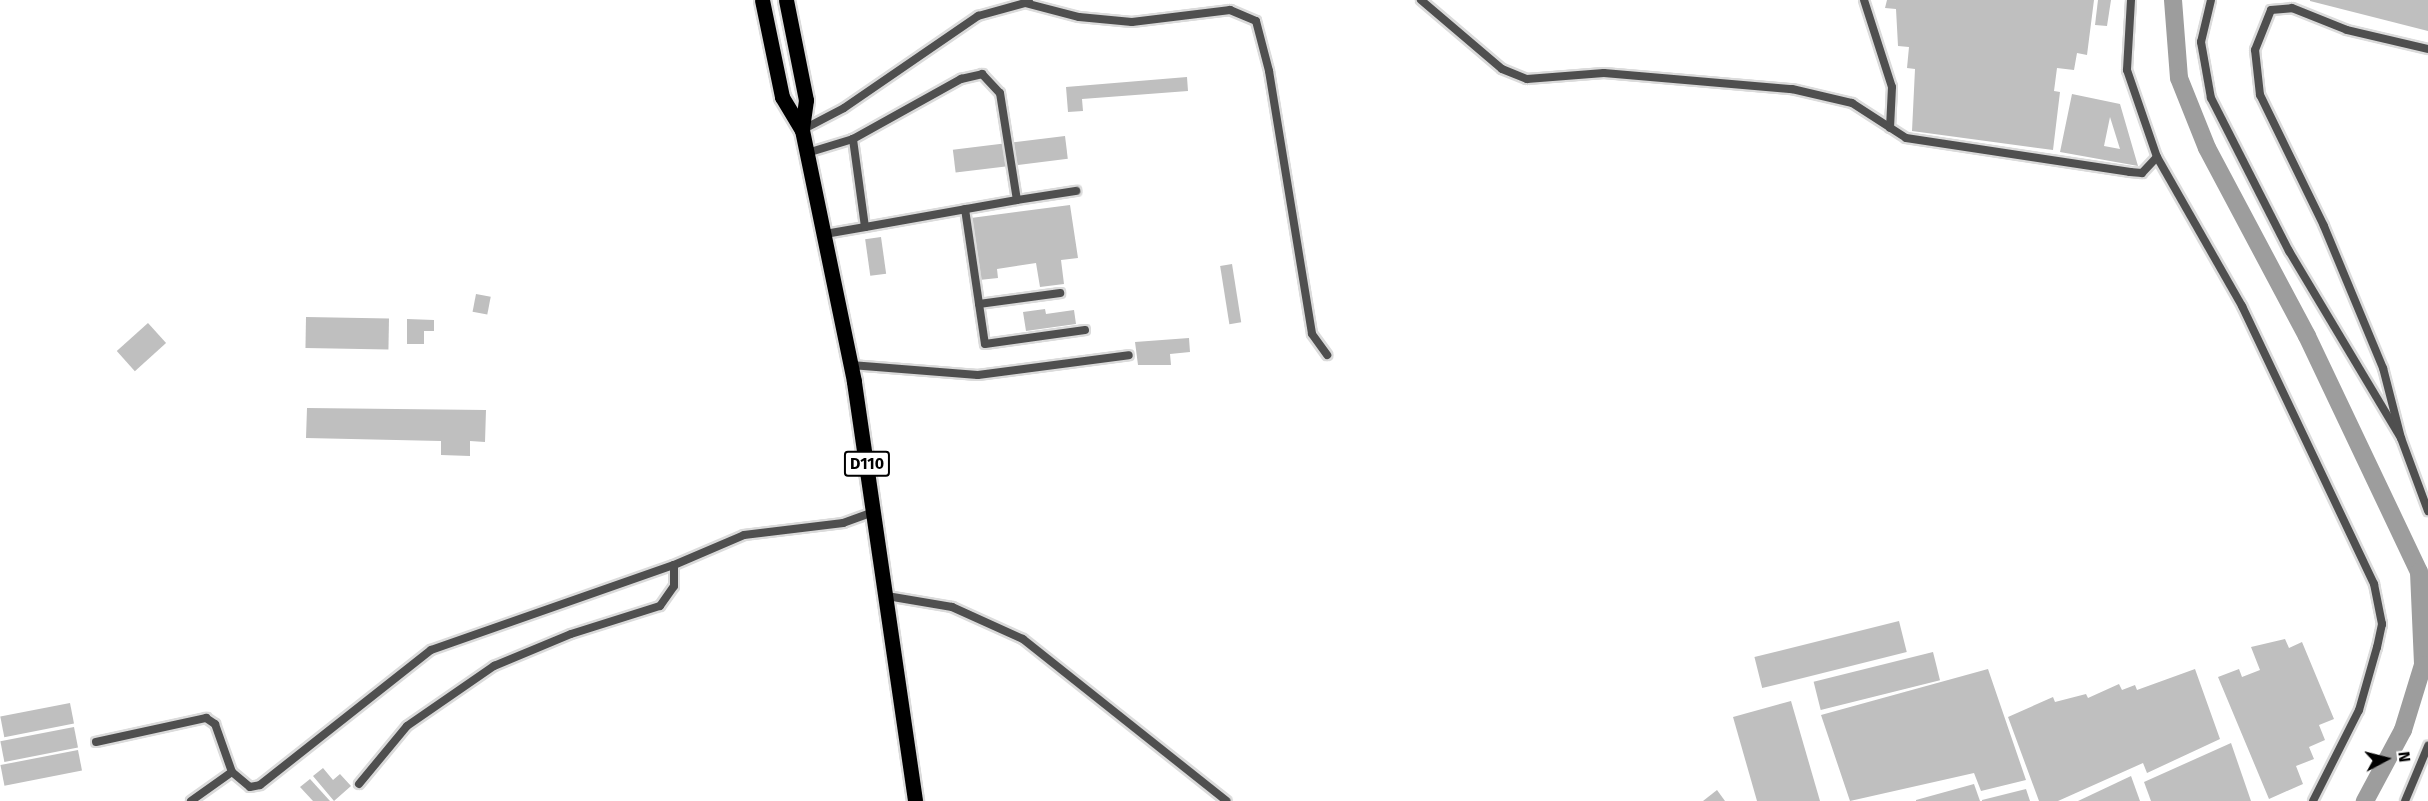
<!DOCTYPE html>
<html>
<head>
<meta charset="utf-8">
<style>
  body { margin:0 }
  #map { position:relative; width:2428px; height:801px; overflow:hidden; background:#fff; font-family:"Fira Sans",sans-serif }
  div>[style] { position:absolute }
  .canal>* { height:18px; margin:-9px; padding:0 9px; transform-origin:9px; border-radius:9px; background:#9d9d9d }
  .building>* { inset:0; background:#bfbfbf; transform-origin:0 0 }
  .roads { filter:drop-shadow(2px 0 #dbdbdb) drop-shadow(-2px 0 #dbdbdb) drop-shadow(0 2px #dbdbdb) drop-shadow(0 -2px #dbdbdb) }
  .lane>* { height:8px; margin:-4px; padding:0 4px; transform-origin:4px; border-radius:4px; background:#4f4f4f }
  .primary>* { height:15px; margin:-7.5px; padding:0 7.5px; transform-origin:7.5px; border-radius:7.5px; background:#000 }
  span { translate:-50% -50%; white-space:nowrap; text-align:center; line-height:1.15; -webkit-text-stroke:4.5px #fff; paint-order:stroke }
  .shield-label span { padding:2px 4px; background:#fff; border:2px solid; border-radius:4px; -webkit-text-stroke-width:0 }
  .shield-label { font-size:16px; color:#000; font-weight:700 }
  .north { position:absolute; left:2356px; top:729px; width:60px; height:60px; -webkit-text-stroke:4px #fff; paint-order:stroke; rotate:83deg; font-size:16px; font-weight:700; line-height:24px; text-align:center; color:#000 }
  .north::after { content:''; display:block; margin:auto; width:21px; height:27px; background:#000; clip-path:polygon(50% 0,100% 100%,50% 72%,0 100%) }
</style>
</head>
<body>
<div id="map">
  <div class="canal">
    <div style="left:2173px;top:0;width:78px;rotate:85.6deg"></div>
    <div style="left:2179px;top:78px;width:75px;rotate:68.2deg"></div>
    <div style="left:2207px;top:148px;width:213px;rotate:62deg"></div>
    <div style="left:2307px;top:336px;width:261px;rotate:64.6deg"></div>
    <div style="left:2419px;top:572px;width:93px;rotate:87.5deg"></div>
    <div style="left:2423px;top:665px;width:68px;rotate:107.1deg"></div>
    <div style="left:2403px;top:730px;width:81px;rotate:118.2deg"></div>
  </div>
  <div class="building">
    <div style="clip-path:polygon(1887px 0,2094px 0,2087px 55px,2077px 53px,2074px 70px,2057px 68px,2054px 91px,2060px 92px,2053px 150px,1912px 131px,1915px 69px,1907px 68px,1909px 47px,1898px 46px,1896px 9px,1885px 8px)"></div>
    <div style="clip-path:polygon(2098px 0,2111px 0,2107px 26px,2095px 25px)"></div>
    <div style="clip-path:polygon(2310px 0,2428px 0,2428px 31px,2310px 1px)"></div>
    <div style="clip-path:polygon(1187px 77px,1188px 91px,1082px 99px,1083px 111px,1068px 112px,1066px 87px)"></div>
    <div style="clip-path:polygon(evenodd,2072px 94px,2120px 104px,2138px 166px,2060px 152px,2072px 94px,2110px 117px,2120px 149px,2104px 146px,2110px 117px)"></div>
    <div style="left:1065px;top:136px;width:23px;height:113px;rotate:83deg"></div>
    <div style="clip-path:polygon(1070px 205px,1078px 258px,1061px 260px,1064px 284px,1040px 287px,1036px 263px,997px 269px,998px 278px,979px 280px,971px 218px)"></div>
    <div style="left:881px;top:237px;width:37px;height:16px;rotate:82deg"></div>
    <div style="left:1232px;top:264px;width:59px;height:12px;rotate:81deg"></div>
    <div style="left:476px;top:294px;width:15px;height:18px;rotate:11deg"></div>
    <div style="clip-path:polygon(1045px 309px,1046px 314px,1074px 310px,1076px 324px,1026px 331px,1023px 312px)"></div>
    <div style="left:306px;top:317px;width:83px;height:31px;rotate:1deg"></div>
    <div style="clip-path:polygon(407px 319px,434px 320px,434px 331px,424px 331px,424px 344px,407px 344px)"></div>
    <div style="left:148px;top:323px;width:27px;height:42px;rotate:48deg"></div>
    <div style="clip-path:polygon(1189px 338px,1190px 352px,1170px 354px,1171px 365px,1138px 365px,1135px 342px)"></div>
    <div style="clip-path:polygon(307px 408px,486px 410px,485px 442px,470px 441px,470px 456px,441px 455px,441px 441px,306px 438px)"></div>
    <div style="left:1899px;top:621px;width:32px;height:149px;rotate:76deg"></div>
    <div style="clip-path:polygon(2285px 639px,2289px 648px,2302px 642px,2334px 719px,2319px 725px,2325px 740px,2309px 747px,2314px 759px,2296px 766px,2303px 784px,2269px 799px,2218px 677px,2239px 669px,2242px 677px,2260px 670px,2251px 647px)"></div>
    <div style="left:1933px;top:652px;width:29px;height:123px;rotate:76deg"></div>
    <div style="clip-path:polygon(1988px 669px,2026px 780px,1981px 791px,1974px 773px,1850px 801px,1821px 715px)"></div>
    <div style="clip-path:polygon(2195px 669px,2220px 739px,2147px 773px,2143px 763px,2058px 801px,2039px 801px,2008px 717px,2053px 697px,2055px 702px,2086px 694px,2088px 698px,2119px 684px,2122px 690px,2135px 685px,2137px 690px)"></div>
    <div style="clip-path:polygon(1791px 701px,1820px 801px,1757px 801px,1733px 717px)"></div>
    <div style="left:70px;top:703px;width:21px;height:71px;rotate:79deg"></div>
    <div style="left:74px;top:727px;width:21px;height:75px;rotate:79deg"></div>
    <div style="clip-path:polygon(2231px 743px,2251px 801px,2151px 801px,2144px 782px)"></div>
    <div style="left:78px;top:750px;width:21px;height:79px;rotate:79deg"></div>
    <div style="clip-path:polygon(323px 768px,333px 780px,340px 774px,351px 786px,334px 801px,313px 776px)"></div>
    <div style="clip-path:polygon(2131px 776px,2140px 801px,2078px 801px)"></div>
    <div style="clip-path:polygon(310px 779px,330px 801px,313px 801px,300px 787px)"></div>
    <div style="clip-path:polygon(1974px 784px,1980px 801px,1916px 801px,1916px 800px)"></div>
    <div style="clip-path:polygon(2026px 789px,2030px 801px,1982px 801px,1982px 800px)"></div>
    <div style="clip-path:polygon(1717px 790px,1725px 801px,1703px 801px)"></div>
  </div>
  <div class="roads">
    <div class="lane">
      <div style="left:1421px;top:0;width:106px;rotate:40.4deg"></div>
      <div style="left:1502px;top:69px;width:27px;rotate:22deg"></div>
      <div style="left:1527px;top:79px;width:77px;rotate:-4.5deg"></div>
      <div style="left:1604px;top:73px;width:189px;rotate:4.9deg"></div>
      <div style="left:1792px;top:89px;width:62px;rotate:13.1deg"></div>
      <div style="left:1852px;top:103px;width:64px;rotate:32.9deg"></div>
      <div style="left:1906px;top:138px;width:227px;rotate:8.6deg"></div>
      <div style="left:2130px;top:172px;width:12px;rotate:5deg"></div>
      <div style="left:2142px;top:173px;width:22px;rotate:-47deg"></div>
      <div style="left:2157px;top:157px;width:172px;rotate:60.3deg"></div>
      <div style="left:2242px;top:306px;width:308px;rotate:64.6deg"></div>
      <div style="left:2374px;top:584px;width:41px;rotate:78.7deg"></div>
      <div style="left:2382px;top:624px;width:24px;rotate:102deg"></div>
      <div style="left:2377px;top:647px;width:66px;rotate:105.9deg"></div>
      <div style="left:2359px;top:710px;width:102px;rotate:116.8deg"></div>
      <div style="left:1864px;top:0;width:91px;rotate:72.2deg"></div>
      <div style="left:1892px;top:87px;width:41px;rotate:92.8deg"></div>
      <div style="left:2131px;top:0;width:70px;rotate:93.3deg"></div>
      <div style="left:2127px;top:70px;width:92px;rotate:71deg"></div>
      <div style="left:2211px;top:0;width:43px;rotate:103.4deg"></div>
      <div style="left:2201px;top:42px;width:57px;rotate:79.9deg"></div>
      <div style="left:2211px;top:98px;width:172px;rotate:63deg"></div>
      <div style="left:2289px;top:251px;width:218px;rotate:59.1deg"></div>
      <div style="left:2401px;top:438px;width:78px;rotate:69.7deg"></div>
      <div style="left:1025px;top:3px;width:56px;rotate:14.5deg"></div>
      <div style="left:1079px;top:17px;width:53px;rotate:5.4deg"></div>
      <div style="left:1132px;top:22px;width:99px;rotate:-7deg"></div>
      <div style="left:1230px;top:10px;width:28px;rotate:23deg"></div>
      <div style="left:1256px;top:21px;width:52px;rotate:75.4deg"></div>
      <div style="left:1269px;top:71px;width:266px;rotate:80.7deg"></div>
      <div style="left:1312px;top:334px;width:26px;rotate:54deg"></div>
      <div style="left:802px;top:130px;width:47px;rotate:-27.6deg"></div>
      <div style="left:844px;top:108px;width:163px;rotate:-34.5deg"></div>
      <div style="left:978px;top:16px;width:53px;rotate:-15.4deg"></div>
      <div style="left:807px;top:153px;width:48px;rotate:-16.9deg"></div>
      <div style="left:1017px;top:200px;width:60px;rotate:-8.7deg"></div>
      <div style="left:965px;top:209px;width:136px;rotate:81.6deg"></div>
      <div style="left:985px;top:344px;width:101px;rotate:-8deg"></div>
      <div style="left:825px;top:234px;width:41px;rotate:-9.9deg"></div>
      <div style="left:865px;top:227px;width:89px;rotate:-97.8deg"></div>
      <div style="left:853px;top:139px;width:124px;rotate:-29.1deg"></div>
      <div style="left:961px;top:79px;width:22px;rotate:-13deg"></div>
      <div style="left:982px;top:74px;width:26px;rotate:47deg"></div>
      <div style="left:1000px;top:93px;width:108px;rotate:81deg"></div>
      <div style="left:1017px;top:200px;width:154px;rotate:169.9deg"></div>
      <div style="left:979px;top:304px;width:82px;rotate:-7.7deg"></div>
      <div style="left:851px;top:365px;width:127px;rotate:4.5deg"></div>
      <div style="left:978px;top:375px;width:152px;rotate:-7.5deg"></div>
      <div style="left:2401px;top:438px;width:72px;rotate:-104.4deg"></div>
      <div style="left:2383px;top:368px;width:154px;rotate:-112.6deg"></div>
      <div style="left:2324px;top:226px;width:146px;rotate:-116deg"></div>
      <div style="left:2260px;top:95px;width:45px;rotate:-96.3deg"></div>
      <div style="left:2255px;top:50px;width:43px;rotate:-68.2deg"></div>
      <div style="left:2271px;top:10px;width:21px;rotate:-5deg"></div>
      <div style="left:2292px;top:8px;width:59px;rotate:21.8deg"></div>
      <div style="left:2347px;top:30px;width:83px;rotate:13.2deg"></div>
      <div style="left:887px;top:596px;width:66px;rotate:9.6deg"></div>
      <div style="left:952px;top:607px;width:78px;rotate:24.3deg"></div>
      <div style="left:1023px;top:639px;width:260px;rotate:38.5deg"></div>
      <div style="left:96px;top:742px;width:113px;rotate:-12.3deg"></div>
      <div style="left:206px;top:718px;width:11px;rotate:34deg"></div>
      <div style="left:215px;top:724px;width:51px;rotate:70.5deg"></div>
      <div style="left:232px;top:772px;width:23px;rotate:40deg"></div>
      <div style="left:250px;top:787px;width:10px;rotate:-11deg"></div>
      <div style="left:260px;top:785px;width:218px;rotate:-38.3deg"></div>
      <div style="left:431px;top:650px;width:257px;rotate:-19.3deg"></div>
      <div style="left:674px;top:565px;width:76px;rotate:-23.2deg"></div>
      <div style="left:744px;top:535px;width:100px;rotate:-6.9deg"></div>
      <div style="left:843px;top:523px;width:33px;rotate:-20deg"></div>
      <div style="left:359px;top:784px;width:75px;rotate:-50.4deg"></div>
      <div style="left:407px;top:726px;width:106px;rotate:-34.6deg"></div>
      <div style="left:494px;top:666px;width:83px;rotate:-22.6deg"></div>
      <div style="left:571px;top:634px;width:93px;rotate:-17.5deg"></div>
      <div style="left:660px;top:606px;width:24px;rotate:-55deg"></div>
      <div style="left:674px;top:586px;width:21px;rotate:-90deg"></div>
      <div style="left:191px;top:801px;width:50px;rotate:-35.3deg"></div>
      <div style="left:2405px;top:801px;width:60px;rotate:-67.3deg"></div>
    </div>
    <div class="primary">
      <div style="left:762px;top:0;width:99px;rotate:78.3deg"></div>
      <div style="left:782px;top:97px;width:39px;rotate:59deg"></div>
      <div style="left:802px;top:130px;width:257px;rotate:78.3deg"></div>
      <div style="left:854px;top:382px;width:423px;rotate:81.7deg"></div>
      <div style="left:786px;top:0;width:102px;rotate:78.7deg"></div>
      <div style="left:806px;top:100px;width:30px;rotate:98deg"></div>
    </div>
  </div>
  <div class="shield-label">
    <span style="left:867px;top:464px">D110</span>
  </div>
  <div class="north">N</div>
</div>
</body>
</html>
